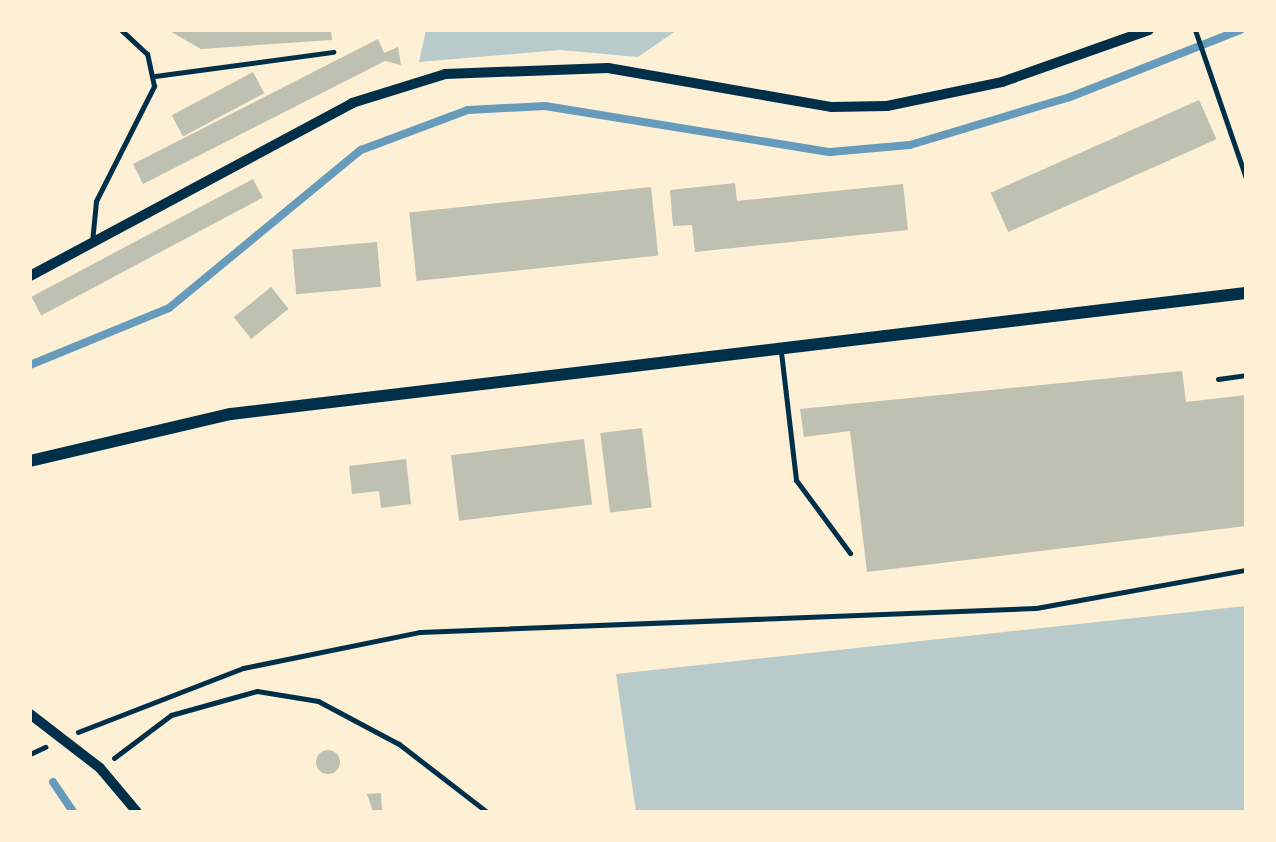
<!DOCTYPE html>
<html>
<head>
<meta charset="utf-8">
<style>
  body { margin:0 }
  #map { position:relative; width:1276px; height:842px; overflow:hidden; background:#fdf0d5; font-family:Manrope,sans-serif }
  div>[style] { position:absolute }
  .green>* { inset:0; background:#b9caca }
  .stream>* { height:8px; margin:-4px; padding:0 4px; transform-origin:4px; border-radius:4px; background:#669bbc }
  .building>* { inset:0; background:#bec0b2; transform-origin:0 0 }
  .round { border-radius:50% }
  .path>* { height:5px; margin:-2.5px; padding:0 2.5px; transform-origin:2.5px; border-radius:2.5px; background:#003049 }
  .service>* { height:5px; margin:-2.5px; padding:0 2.5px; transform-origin:2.5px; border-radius:2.5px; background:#003049 }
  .minor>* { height:10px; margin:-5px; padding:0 5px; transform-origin:5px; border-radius:5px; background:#003049 }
  .tertiary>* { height:12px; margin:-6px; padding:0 6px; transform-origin:6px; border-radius:6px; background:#003049 }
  span { translate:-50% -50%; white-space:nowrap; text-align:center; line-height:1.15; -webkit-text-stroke:8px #fdf0d5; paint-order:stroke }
  .frame { position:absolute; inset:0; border:32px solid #fdf0d5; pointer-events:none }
</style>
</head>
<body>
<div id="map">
  <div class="green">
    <div style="clip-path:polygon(426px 30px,677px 30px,638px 57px,560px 50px,419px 62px)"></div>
    <div style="clip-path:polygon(1246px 606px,1246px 812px,636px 812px,616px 674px)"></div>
  </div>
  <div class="stream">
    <div style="left:30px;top:365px;width:150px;rotate:-22.3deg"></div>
    <div style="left:169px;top:308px;width:249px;rotate:-39.5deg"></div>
    <div style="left:361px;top:150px;width:114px;rotate:-20.5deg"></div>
    <div style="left:468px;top:110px;width:77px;rotate:-3deg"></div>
    <div style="left:545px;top:106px;width:289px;rotate:9.2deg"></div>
    <div style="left:830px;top:152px;width:80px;rotate:-5deg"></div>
    <div style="left:910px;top:145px;width:167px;rotate:-16.7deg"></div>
    <div style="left:1070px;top:97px;width:183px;rotate:-21.5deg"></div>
    <div style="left:53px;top:782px;width:36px;rotate:56deg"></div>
  </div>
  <div class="building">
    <div style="clip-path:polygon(168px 30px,331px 30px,332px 40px,201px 49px)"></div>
    <div style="clip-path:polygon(378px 39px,384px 53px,398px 47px,401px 65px,385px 61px,143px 184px,133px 164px)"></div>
    <div style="left:253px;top:72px;width:24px;height:92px;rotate:62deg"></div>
    <div style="left:1199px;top:100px;width:43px;height:228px;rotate:66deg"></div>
    <div style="left:253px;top:179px;width:21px;height:251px;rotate:62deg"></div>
    <div style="clip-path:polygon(735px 183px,737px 201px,903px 184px,908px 230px,695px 252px,692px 225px,673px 226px,670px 190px)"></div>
    <div style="left:651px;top:187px;width:69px;height:243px;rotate:84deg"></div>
    <div style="left:377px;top:242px;width:45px;height:85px;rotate:85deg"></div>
    <div style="left:271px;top:287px;width:28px;height:48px;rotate:51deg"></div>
    <div style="clip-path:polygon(1182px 371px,1186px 402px,1246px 395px,1246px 526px,867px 572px,850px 431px,804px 437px,800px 409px)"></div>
    <div style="left:642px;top:428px;width:80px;height:42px;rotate:83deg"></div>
    <div style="left:584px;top:439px;width:66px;height:134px;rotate:83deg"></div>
    <div style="clip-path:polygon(406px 459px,411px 504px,381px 508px,379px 491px,352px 494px,349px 466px)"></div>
    <div class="round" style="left:316px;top:750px;width:24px;height:24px"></div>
    <div style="clip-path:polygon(381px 793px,382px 812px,373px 812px,367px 794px)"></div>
  </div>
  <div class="path">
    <div style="left:1195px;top:30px;width:157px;rotate:71deg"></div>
    <div style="left:78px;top:732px;width:177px;rotate:-21.2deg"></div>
    <div style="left:243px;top:668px;width:181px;rotate:-11.5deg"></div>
    <div style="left:420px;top:632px;width:616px;rotate:-2.23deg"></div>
    <div style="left:1036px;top:608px;width:213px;rotate:-10.3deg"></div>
    <div style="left:30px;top:754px;width:17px;rotate:-25deg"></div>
    <div style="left:114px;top:758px;width:71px;rotate:-37deg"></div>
    <div style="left:171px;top:715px;width:89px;rotate:-15.6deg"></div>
    <div style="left:257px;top:691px;width:62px;rotate:9.3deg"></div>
    <div style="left:318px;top:701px;width:92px;rotate:28deg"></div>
    <div style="left:399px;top:744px;width:111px;rotate:37.7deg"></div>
  </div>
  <div class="service">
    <div style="left:155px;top:76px;width:180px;rotate:-7.7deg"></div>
    <div style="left:92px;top:242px;width:41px;rotate:-84.4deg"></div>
    <div style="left:96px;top:201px;width:129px;rotate:-63.2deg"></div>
    <div style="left:154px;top:86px;width:33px;rotate:-102deg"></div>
    <div style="left:147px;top:54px;width:35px;rotate:-137deg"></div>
    <div style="left:781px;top:352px;width:129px;rotate:83.3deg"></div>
    <div style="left:796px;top:480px;width:91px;rotate:53.5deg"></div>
    <div style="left:1218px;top:379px;width:28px;rotate:-8deg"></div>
  </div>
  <div class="minor">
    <div style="left:30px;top:276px;width:366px;rotate:-28.2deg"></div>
    <div style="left:352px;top:103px;width:97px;rotate:-17.3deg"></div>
    <div style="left:445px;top:74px;width:163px;rotate:-2.1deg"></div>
    <div style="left:608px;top:68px;width:226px;rotate:9.9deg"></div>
    <div style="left:831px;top:107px;width:56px;rotate:-1deg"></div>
    <div style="left:887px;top:106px;width:117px;rotate:-11.8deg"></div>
    <div style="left:1002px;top:82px;width:156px;rotate:-19.5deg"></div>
    <div style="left:30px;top:714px;width:88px;rotate:37.6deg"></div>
    <div style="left:100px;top:768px;width:57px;rotate:49.9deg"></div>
  </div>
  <div class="tertiary">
    <div style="left:30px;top:461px;width:206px;rotate:-13.2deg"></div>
    <div style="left:231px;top:414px;width:1022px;rotate:-6.8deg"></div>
  </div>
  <div class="frame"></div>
</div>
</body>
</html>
